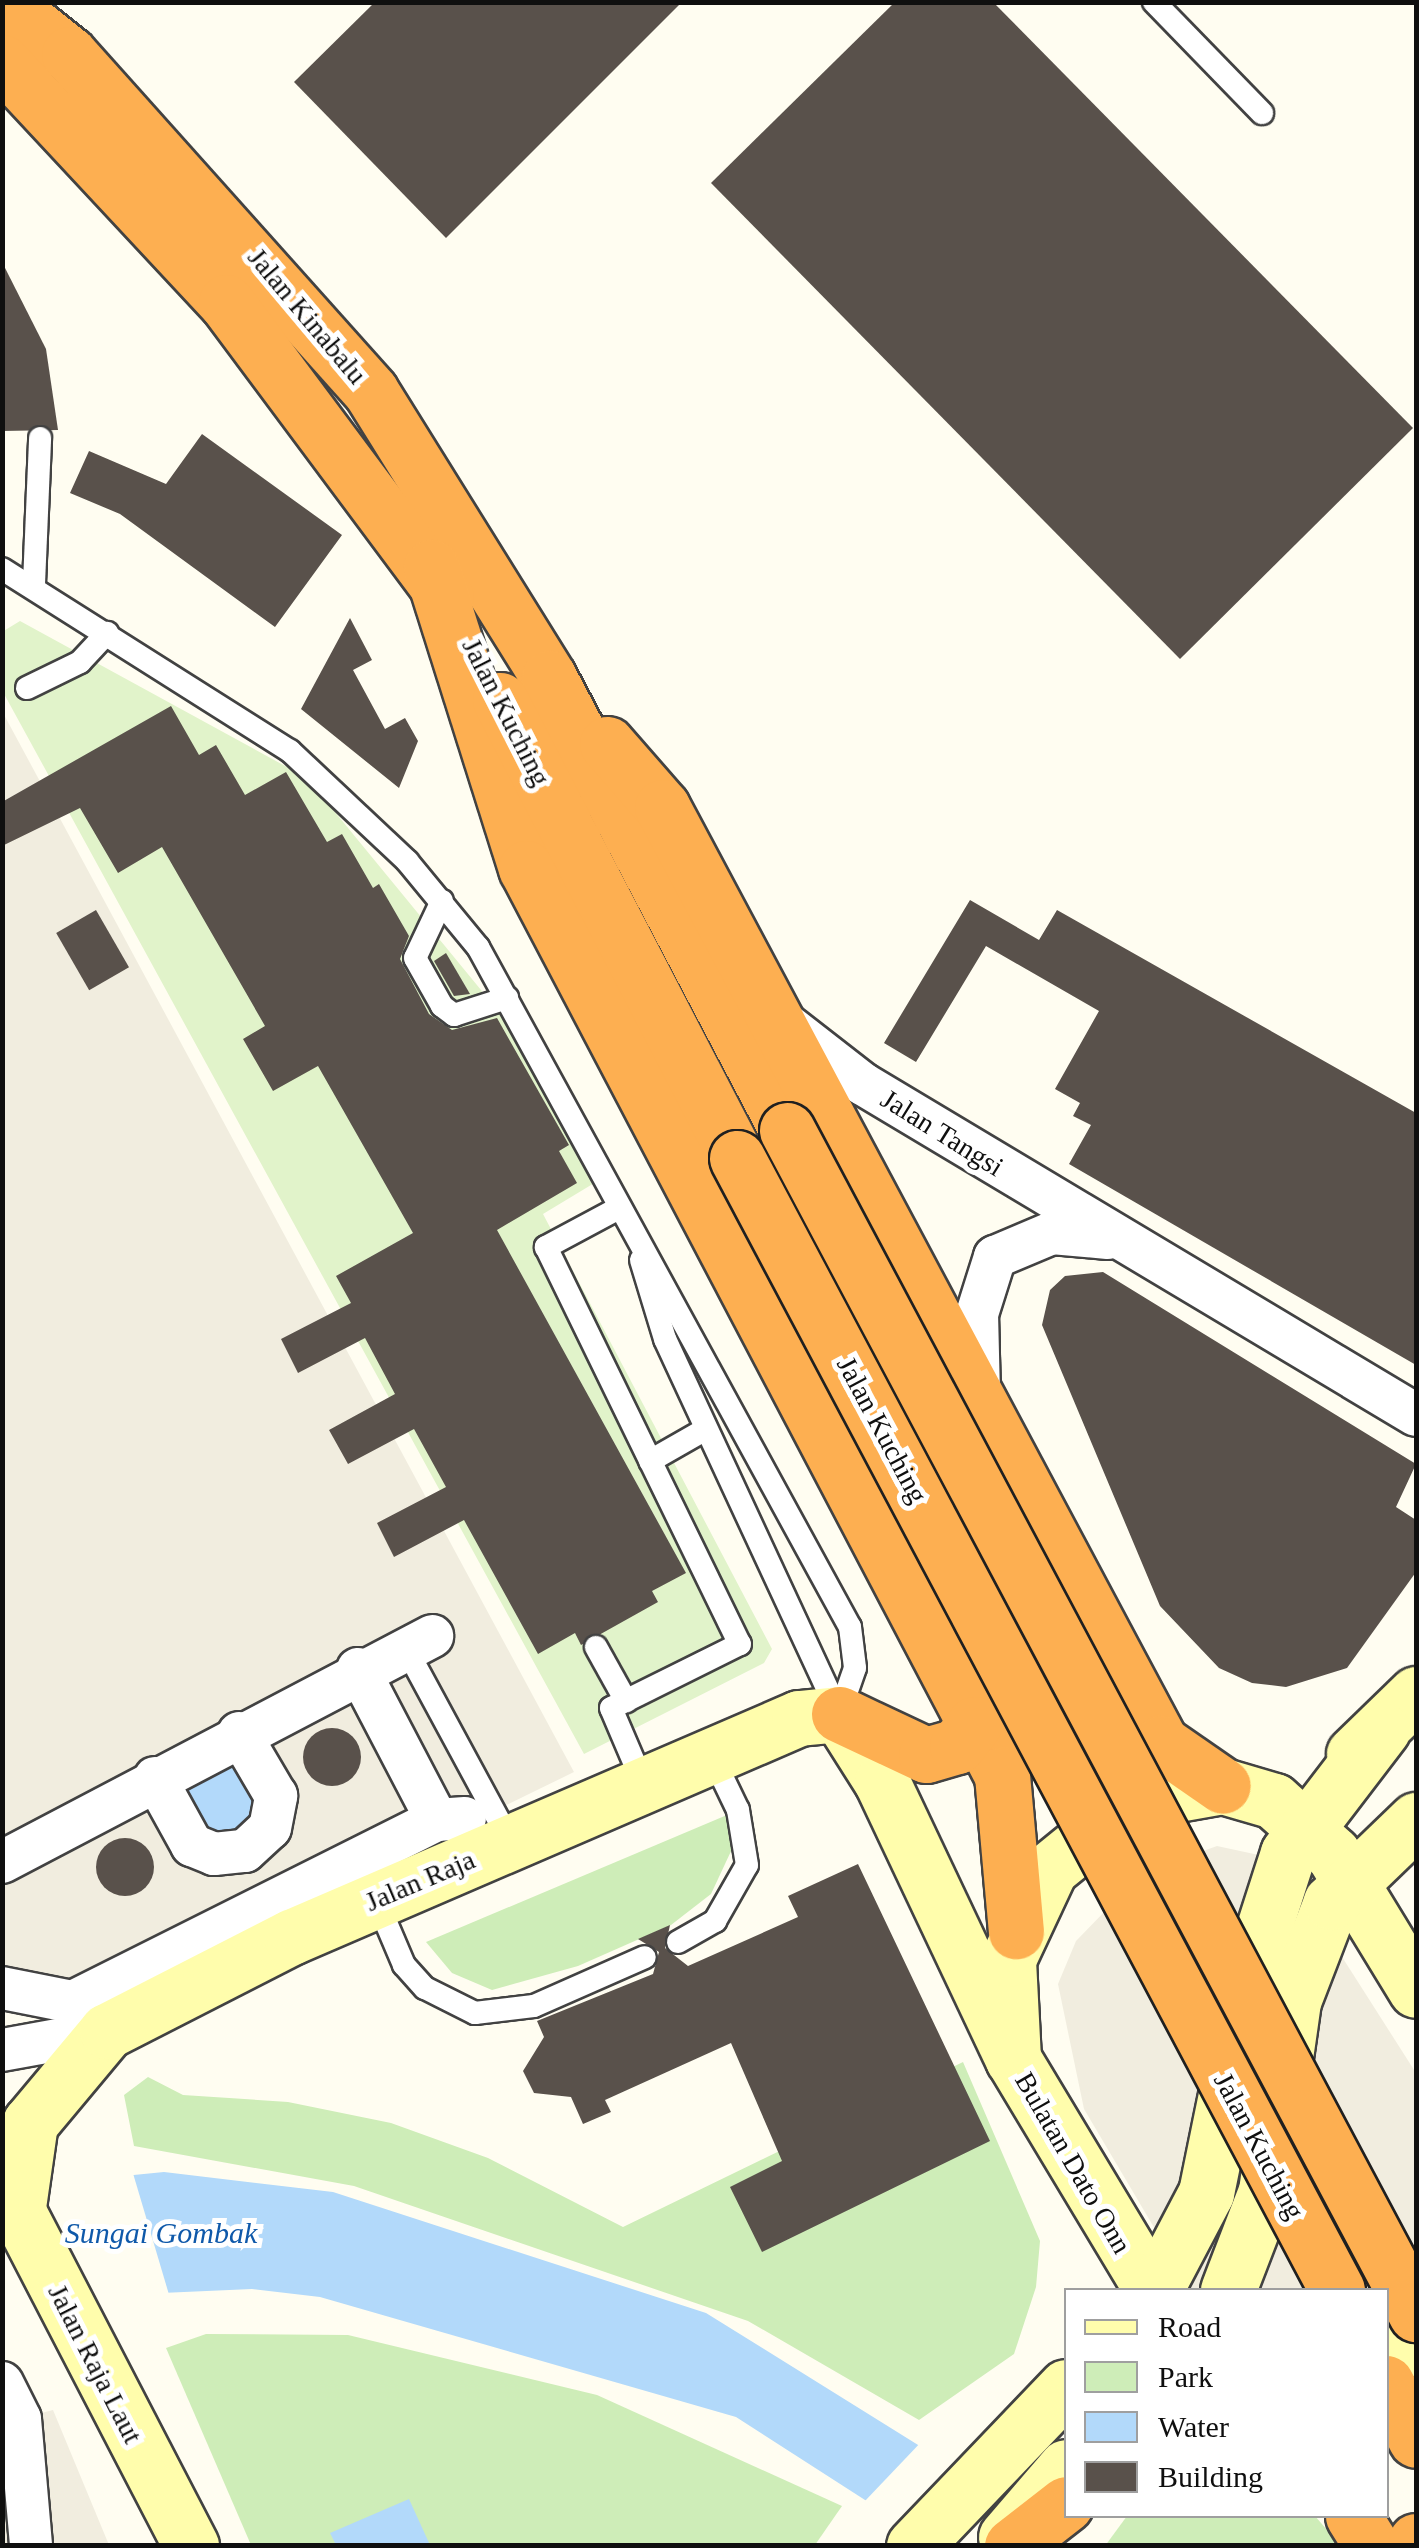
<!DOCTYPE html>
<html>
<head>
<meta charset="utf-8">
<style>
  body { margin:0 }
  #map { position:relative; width:1419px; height:2548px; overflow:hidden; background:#fffdf1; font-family:"Times New Roman",serif }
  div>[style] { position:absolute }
  .green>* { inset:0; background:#ceedb8 }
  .pitch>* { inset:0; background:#e1f3ca }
  .plaza>* { inset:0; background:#f1eddf }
  .water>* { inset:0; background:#b2d9fa }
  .pier>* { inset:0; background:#fffdf1 }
  .building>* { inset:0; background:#59514b; transform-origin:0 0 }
  .round { border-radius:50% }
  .roads { filter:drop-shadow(2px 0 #424242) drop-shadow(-2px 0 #424242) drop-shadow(0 2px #424242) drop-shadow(0 -2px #424242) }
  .lane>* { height:22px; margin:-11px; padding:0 11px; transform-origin:11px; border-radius:11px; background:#fff }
  .street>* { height:42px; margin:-21px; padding:0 21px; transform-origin:21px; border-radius:21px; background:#fff }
  .secondary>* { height:55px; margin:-27.5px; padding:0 27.5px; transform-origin:27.5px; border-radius:27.5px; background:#fffdac }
  .highway>* { height:55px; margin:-27.5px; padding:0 27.5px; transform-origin:27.5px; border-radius:27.5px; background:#fdaf51 }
  .bridges { filter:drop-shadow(2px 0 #202020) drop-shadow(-2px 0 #202020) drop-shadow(0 2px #202020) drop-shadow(0 -2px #202020) }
  .highway-bridge>* { height:55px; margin:-27.5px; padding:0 27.5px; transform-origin:27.5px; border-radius:27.5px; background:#fdaf51 }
  span { translate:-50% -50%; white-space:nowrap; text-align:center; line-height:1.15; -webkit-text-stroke:10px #fff; paint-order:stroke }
  .street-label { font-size:28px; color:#0f0f0f }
  .water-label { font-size:30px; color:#0f59aa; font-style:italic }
  .frame { position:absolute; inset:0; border:5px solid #0f0f0f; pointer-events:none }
  .legend { position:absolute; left:1064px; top:2288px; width:325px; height:230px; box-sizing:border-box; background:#fff; border:2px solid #9f9f9f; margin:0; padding:12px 18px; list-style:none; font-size:30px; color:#0f0f0f }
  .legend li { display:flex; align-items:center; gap:20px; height:50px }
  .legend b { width:50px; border:2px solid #9f9f9f }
</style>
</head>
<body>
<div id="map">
  <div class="green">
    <div style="clip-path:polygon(727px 1815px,732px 1849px,711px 1894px,671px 1925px,578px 1966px,492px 1990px,452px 1973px,426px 1942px)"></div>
    <div style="clip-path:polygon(963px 2062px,1040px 2241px,1036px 2287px,1014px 2354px,919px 2420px,748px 2321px,354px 2186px,134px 2146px,124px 2095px,148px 2077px,183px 2095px,288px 2102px,391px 2123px,488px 2158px,623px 2227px)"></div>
    <div style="clip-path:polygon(206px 2334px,348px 2335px,597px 2395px,842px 2506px,815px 2545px,251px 2545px,166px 2348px)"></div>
    <div style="clip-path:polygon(1127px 2516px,1315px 2516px,1340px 2545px,1105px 2546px)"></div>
  </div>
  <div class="pitch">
    <div style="clip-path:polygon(20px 621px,307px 778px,504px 1018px,596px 1182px,543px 1214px,772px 1649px,764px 1663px,584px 1754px,3px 692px,2px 632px)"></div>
  </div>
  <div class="plaza">
    <div style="clip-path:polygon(2px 711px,574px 1772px,94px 2007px,2px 2005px)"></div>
    <div style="clip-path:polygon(1217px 1846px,1268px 1857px,1293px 1880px,1416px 2073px,1416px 2290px,1191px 2290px,1084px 2109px,1058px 1984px,1076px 1941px,1142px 1873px)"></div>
    <div style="clip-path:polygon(53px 2410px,109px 2545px,3px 2546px,3px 2423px)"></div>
  </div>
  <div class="water">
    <div style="clip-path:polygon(237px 1763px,262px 1789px,247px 1834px,207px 1838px,186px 1791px,201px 1769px)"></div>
    <div style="clip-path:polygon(164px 2172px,333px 2192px,706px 2313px,1008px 2501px,935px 2545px,736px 2417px,320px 2297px,252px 2289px,3px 2300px,2px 2188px)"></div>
    <div style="clip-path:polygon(409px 2499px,430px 2545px,336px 2545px,330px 2533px)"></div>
  </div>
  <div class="pier">
    <div style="clip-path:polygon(132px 2170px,170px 2298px,2px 2305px,2px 2183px)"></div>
    <div style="clip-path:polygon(924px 2439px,1011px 2497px,1071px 2546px,926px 2546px,864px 2502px)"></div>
  </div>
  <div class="building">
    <div style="clip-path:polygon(375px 2px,682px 2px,446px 238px,294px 82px)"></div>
    <div style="clip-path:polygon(895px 2px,993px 2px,1413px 428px,1180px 659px,711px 183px)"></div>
    <div style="clip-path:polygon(2px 262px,46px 349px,58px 430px,2px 431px)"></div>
    <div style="clip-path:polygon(202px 434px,342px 535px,275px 627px,120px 514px,70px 493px,89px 451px,166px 484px)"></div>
    <div style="clip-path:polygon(350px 618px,372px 660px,353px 670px,385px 729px,405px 718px,418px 741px,399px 788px,301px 709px)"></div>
    <div style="clip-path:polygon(171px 706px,199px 755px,216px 745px,245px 795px,286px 772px,327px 842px,342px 834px,373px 888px,379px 884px,409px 936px,400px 959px,429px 1014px,452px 1030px,497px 1018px,569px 1145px,559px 1151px,577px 1183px,497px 1230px,686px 1573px,652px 1591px,658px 1602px,581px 1645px,575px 1633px,538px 1654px,464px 1520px,394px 1557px,377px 1523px,446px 1487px,414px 1429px,348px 1464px,329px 1430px,395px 1394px,365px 1338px,298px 1373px,281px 1339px,351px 1303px,336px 1276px,413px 1233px,318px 1066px,273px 1091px,243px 1039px,265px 1026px,162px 847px,118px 873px,80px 808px,2px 846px,2px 802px)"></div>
    <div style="clip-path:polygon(970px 900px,1039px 940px,1057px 910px,1416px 1113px,1416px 1365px,1069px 1164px,1091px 1125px,1073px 1116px,1080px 1103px,1055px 1089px,1099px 1011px,986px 946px,916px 1062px,884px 1043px)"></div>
    <div style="left:96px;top:910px;width:66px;height:46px;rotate:60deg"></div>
    <div style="clip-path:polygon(446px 953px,470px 994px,454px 996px,434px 961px)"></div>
    <div style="clip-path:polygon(1103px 1272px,1416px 1464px,1396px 1507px,1416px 1520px,1416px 1572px,1347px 1668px,1286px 1687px,1252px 1683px,1219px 1668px,1160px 1606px,1042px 1325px,1050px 1290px,1065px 1276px)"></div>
    <div class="round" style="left:303px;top:1728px;width:58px;height:58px"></div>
    <div class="round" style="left:96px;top:1838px;width:58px;height:58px"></div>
    <div style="clip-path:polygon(858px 1864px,990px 2141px,762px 2252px,730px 2187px,782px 2161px,731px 2043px,605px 2100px,611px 2112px,583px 2124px,571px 2097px,534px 2093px,523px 2071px,544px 2037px,537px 2021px,653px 1974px,659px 1952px,638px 1939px,670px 1925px,665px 1948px,688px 1966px,798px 1917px,788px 1896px)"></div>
  </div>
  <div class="roads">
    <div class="lane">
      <div style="left:1154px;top:2px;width:155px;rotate:45.8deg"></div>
      <div style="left:2px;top:569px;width:341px;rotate:32.3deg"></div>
      <div style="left:290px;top:751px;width:161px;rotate:43.2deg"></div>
      <div style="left:407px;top:861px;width:112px;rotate:50.5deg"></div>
      <div style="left:478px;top:947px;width:775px;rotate:61.32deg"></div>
      <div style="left:850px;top:1627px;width:41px;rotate:83deg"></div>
      <div style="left:855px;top:1668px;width:49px;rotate:109.2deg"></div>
      <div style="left:34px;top:584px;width:146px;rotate:-87.6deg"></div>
      <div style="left:27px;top:688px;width:59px;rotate:-26.1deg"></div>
      <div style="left:80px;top:662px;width:40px;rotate:-47deg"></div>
      <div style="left:442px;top:901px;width:63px;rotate:115.3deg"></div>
      <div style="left:415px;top:958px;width:55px;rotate:60.6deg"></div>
      <div style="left:442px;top:1006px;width:15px;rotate:37deg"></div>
      <div style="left:454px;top:1015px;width:56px;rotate:-17.8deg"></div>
      <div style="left:617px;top:1209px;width:81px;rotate:151.8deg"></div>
      <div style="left:546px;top:1247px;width:442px;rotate:64deg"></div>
      <div style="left:740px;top:1644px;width:144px;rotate:153.6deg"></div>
      <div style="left:611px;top:1708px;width:82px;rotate:66.9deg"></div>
      <div style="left:641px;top:1260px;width:83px;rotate:73.1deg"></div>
      <div style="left:665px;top:1339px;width:413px;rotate:65.1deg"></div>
      <div style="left:650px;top:1461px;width:64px;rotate:-29.7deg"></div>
      <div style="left:596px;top:1647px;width:62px;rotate:60.9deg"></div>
      <div style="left:417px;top:1669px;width:198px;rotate:61.6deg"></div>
      <div style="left:376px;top:1899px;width:72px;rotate:67deg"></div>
      <div style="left:404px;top:1965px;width:31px;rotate:48deg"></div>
      <div style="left:425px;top:1988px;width:56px;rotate:26.6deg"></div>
      <div style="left:475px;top:2013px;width:59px;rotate:-6.8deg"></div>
      <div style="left:534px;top:2006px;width:121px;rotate:-23.8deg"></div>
      <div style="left:678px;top:1942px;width:43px;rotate:-29.6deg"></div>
      <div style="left:715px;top:1921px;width:64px;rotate:-60.3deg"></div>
      <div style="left:747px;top:1865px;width:56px;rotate:-99.3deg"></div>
      <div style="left:738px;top:1810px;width:60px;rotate:-115.7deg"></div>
    </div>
    <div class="street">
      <div style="left:782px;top:1021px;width:103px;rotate:37.9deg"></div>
      <div style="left:863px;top:1084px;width:644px;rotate:30.9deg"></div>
      <div style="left:979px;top:1395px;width:81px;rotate:-91.4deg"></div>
      <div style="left:977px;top:1314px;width:60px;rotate:-72.5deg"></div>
      <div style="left:995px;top:1257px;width:62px;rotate:-22.8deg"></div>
      <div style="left:1052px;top:1233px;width:56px;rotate:5.1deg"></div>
      <div style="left:358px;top:1669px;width:170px;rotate:62.4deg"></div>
      <div style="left:155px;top:1778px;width:77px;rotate:61.1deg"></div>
      <div style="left:192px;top:1845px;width:24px;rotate:22deg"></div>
      <div style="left:214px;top:1854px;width:31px;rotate:-6deg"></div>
      <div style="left:245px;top:1851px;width:34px;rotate:-43deg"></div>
      <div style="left:270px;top:1828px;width:33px;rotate:-79deg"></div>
      <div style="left:276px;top:1796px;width:73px;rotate:-120.4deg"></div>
      <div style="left:2px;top:1862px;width:486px;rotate:-27.7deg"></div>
      <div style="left:2px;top:1988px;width:72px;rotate:11.2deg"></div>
      <div style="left:73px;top:2002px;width:407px;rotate:-26.6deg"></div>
      <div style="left:437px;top:1820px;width:28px;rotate:-4deg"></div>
      <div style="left:2px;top:2050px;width:107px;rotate:-10.3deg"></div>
      <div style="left:2px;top:2383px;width:40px;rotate:63.4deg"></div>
      <div style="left:20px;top:2419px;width:127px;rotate:85deg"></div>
    </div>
    <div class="secondary">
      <div style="left:1354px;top:1754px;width:86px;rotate:-44.1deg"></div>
      <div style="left:2px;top:2181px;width:411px;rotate:62.6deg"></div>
      <div style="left:18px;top:2207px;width:85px;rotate:-81.9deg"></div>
      <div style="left:30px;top:2123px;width:120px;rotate:-50.1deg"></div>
      <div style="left:107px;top:2031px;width:207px;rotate:-27.1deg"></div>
      <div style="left:291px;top:1937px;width:553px;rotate:-23.32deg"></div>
      <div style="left:799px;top:1718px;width:40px;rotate:-5.7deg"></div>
      <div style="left:839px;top:1714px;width:80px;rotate:57.7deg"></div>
      <div style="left:882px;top:1782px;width:306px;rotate:64.7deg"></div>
      <div style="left:1152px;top:2290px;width:270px;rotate:-121deg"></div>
      <div style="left:1013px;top:2059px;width:100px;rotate:-92.9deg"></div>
      <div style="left:1008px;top:1959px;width:99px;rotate:-65deg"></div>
      <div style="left:1050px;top:1869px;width:68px;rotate:-39.1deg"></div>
      <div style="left:1103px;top:1826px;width:65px;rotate:-26.6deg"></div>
      <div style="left:1161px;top:1797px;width:63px;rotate:-10.1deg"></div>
      <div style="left:1223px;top:1786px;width:53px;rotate:16.4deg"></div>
      <div style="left:1274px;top:1801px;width:79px;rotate:41.9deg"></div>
      <div style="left:1333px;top:1854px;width:159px;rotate:58.6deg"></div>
      <div style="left:1155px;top:2290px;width:110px;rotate:-62.3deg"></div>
      <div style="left:1206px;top:2193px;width:236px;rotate:-78.5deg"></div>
      <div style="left:1253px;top:1962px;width:114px;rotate:-72.2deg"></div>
      <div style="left:1288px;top:1853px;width:155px;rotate:-52.6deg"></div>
      <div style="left:1228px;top:2290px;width:106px;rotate:-69deg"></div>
      <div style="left:1266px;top:2191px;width:192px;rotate:-81.9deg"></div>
      <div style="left:1293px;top:2001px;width:106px;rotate:-69deg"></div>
      <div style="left:1331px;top:1902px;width:118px;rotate:-44deg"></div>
      <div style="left:1386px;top:2360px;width:34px;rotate:-30deg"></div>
      <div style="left:1006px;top:2537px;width:92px;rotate:-49.4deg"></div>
      <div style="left:914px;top:2546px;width:220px;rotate:-46.3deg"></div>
    </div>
    <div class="highway">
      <div style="left:4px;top:2px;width:83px;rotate:38.7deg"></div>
      <div style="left:69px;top:54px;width:453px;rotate:48.2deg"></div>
      <div style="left:371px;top:392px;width:337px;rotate:58.1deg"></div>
      <div style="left:549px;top:678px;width:511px;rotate:62.23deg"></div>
      <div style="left:2px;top:62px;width:328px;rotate:47deg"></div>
      <div style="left:226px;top:302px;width:368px;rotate:53.3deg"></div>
      <div style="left:431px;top:567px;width:316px;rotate:72.5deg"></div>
      <div style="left:526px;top:868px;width:1024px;rotate:62.31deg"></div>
      <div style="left:1002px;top:1775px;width:157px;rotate:84.9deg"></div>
      <div style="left:500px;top:700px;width:516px;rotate:62.64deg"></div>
      <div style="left:607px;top:744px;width:84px;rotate:48.9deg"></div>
      <div style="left:662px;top:807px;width:1061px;rotate:61.94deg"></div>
      <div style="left:1161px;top:1743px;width:75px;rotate:34.7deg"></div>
      <div style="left:839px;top:1714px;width:96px;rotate:25.2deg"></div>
      <div style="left:926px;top:1755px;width:32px;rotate:-16deg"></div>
      <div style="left:957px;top:1746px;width:28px;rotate:-52deg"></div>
      <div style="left:1386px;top:2383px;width:64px;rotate:62.2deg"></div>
      <div style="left:1353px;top:2516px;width:36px;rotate:58deg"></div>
      <div style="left:1012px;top:2546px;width:68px;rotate:-37.9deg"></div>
      <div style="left:1416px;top:2546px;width:5px;rotate:-90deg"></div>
    </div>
  </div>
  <div class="bridges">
    <div class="highway-bridge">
      <div style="left:787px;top:1130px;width:1341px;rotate:62.02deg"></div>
      <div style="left:737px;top:1158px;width:1281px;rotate:62.07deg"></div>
    </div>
  </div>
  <div class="street-label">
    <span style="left:307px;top:316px;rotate:50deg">Jalan Kinabalu</span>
    <span style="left:506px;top:712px;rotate:63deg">Jalan Kuching</span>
    <span style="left:942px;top:1133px;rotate:32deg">Jalan Tangsi</span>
    <span style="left:882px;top:1430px;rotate:62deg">Jalan Kuching</span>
    <span style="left:420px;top:1881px;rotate:-23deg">Jalan Raja</span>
    <span style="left:1259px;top:2146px;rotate:62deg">Jalan Kuching</span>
    <span style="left:1073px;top:2163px;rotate:60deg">Bulatan Dato Onn</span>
    <span style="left:95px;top:2364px;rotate:63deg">Jalan Raja Laut</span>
  </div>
  <div class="water-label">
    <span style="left:161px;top:2233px">Sungai Gombak</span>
  </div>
  <div class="frame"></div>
  <ul class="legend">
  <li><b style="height:12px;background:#fffdac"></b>Road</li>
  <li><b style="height:28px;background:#ceedb8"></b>Park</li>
  <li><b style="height:28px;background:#b2d9fa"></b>Water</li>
  <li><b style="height:28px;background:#59514b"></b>Building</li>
  </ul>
</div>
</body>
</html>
